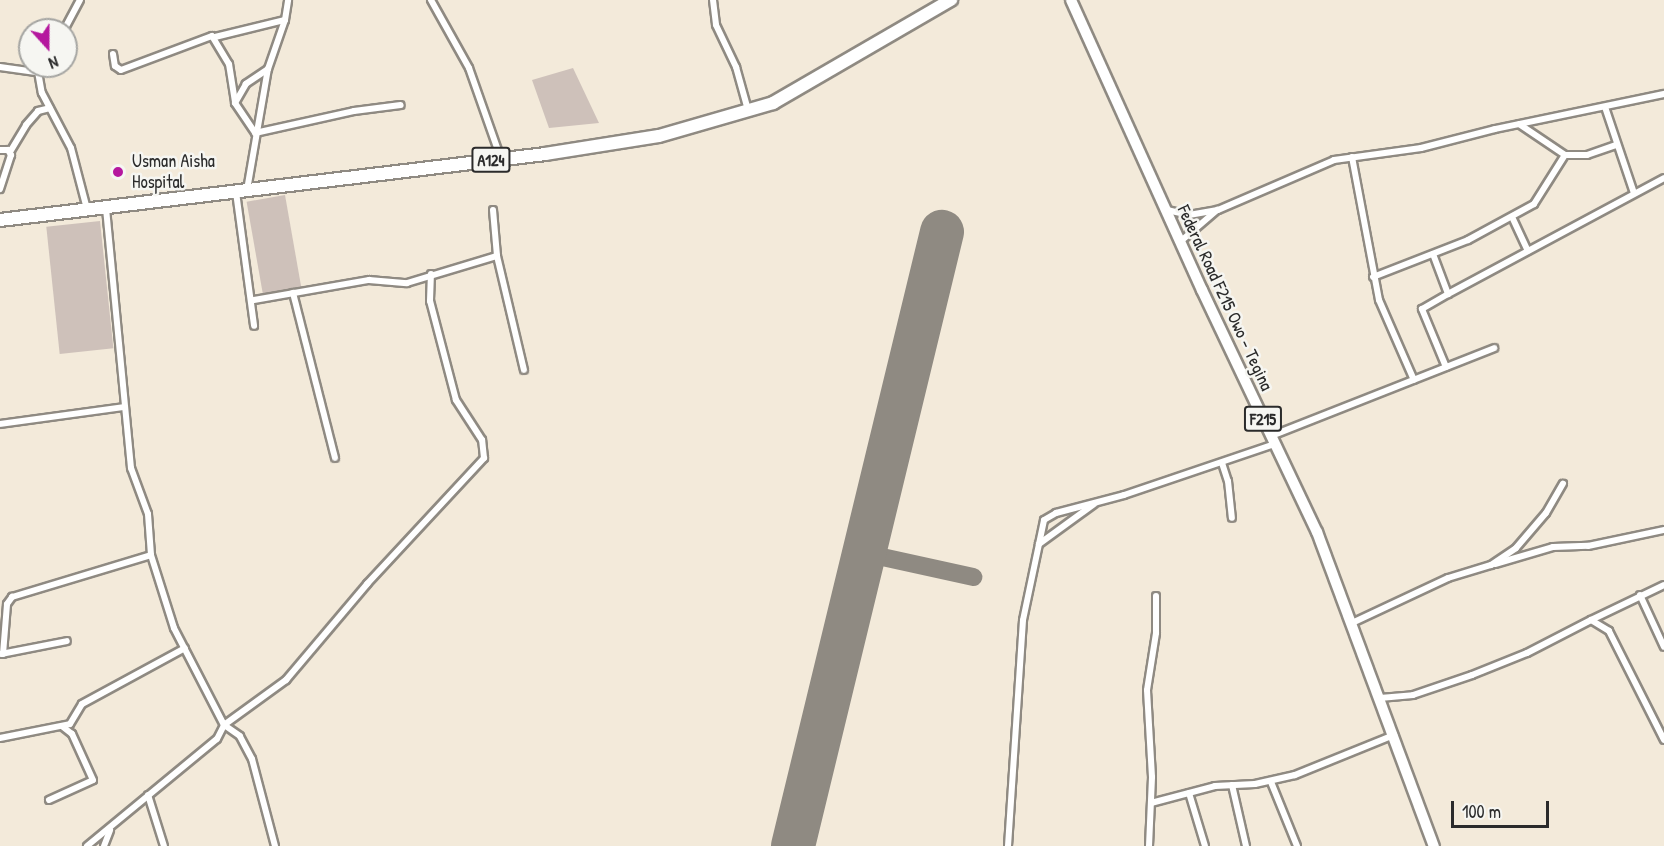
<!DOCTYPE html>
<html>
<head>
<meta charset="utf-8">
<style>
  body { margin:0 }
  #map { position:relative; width:1664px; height:846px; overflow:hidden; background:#f3eada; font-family:"Patrick Hand",sans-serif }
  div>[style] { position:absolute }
  .industrial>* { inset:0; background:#cec1ba; transform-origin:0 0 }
  .taxiway>* { height:18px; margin:-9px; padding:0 9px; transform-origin:9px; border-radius:9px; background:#8f8a82 }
  .runway>* { height:44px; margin:-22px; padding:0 22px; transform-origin:22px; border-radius:22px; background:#8f8a82 }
  .roads { filter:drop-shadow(2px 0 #8f8a82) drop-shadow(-2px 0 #8f8a82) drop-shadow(0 2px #8f8a82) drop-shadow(0 -2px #8f8a82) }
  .street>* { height:6px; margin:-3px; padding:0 3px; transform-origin:3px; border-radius:3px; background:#fff }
  .primary>* { height:10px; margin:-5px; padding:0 5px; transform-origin:5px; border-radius:5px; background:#fff }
  .highway>* { height:12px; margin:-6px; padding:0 6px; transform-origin:6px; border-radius:6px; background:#fff }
  .dots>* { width:16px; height:16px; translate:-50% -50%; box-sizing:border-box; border:3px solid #f6f6f2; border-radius:50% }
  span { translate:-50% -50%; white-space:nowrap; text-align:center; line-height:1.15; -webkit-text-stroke:5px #f6f6f2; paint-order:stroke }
  .shield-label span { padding:2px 4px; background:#f6f6f2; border:2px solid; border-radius:4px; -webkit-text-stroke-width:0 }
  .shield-label { font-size:16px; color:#2b2b2b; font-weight:700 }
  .poi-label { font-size:18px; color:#2b2b2b }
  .left { translate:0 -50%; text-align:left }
  .street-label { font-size:18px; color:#2b2b2b }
  .north { position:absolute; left:18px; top:18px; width:60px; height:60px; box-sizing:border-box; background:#f6f6f2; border:2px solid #a5a5a2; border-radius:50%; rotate:159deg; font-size:16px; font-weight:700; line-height:24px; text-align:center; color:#2b2b2b }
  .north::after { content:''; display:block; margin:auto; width:21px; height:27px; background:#b5179e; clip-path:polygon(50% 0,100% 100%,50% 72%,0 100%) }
  .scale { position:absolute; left:1451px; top:801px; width:98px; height:27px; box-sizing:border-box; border:3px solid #2b2b2b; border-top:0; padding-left:8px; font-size:18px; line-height:21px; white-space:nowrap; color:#2b2b2b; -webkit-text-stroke:4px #f6f6f2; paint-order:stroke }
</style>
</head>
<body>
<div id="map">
  <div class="industrial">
    <div style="clip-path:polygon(573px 68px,599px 123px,549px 128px,532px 80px)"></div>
    <div style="left:285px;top:195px;width:94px;height:39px;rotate:80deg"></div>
    <div style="left:100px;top:221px;width:128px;height:54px;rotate:84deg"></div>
  </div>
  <div class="taxiway">
    <div style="left:864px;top:553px;width:112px;rotate:12.4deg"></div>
  </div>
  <div class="runway">
    <div style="left:793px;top:846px;width:632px;rotate:-76.36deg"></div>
  </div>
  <div class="roads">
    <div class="street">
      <div style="left:431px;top:0;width:78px;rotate:60.8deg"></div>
      <div style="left:469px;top:68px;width:96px;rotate:70.6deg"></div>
      <div style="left:713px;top:0;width:25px;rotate:83deg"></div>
      <div style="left:716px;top:25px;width:47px;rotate:64.5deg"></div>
      <div style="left:736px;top:67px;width:45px;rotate:74.4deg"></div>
      <div style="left:64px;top:30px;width:34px;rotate:-62deg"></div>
      <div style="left:215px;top:37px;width:72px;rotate:-13.7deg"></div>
      <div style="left:113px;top:54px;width:12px;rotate:81deg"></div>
      <div style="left:115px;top:66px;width:7px;rotate:34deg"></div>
      <div style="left:121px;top:70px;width:97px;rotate:-20.5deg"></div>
      <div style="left:212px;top:36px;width:33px;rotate:59deg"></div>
      <div style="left:229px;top:64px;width:39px;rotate:81deg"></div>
      <div style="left:37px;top:66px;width:27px;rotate:80deg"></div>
      <div style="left:42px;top:93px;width:62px;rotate:62.2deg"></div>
      <div style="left:71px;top:148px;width:63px;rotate:75.3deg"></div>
      <div style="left:0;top:67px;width:36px;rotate:8deg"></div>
      <div style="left:268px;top:69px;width:27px;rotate:146deg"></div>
      <div style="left:246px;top:84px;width:22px;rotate:120deg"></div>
      <div style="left:235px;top:103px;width:36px;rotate:56deg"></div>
      <div style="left:255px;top:133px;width:101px;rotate:-12.5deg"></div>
      <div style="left:354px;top:111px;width:47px;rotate:-7.3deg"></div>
      <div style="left:1605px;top:107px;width:91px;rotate:71.4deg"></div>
      <div style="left:0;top:150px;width:8px"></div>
      <div style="left:8px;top:150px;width:6px;rotate:59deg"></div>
      <div style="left:11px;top:155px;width:36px;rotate:108deg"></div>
      <div style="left:10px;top:152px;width:31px;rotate:-59deg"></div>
      <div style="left:26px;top:125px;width:18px;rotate:-49deg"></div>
      <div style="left:38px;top:111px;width:12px;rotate:-14deg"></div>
      <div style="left:1565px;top:155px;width:22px"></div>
      <div style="left:1587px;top:155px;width:31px;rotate:-19deg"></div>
      <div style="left:1352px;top:157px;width:146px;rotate:79.3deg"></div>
      <div style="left:1379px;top:300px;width:87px;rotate:66.4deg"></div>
      <div style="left:247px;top:190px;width:123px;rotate:-80.2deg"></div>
      <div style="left:268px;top:69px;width:52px;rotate:-70.9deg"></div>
      <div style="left:285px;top:20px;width:20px;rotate:-81deg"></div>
      <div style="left:236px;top:192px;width:135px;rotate:82.3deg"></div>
      <div style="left:493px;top:210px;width:46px;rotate:85deg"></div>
      <div style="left:497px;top:256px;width:117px;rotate:76.7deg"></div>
      <div style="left:1167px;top:210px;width:23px;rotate:13deg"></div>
      <div style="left:1189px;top:215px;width:29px;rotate:-10deg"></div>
      <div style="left:1218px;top:210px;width:126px;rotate:-23.3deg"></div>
      <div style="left:1334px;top:160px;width:88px;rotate:-7.9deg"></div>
      <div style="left:1421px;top:148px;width:76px;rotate:-14.4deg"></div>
      <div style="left:1495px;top:129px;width:173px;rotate:-11.7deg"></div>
      <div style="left:1513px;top:219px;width:35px;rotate:65deg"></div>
      <div style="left:1181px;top:241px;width:48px;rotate:-40.7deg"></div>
      <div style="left:1433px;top:254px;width:43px;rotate:69.4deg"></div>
      <div style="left:1448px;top:294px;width:245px;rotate:-28.2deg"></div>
      <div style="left:1373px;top:277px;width:102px;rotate:-21.3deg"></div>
      <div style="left:1468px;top:240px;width:75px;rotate:-28.6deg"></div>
      <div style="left:1534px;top:204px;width:58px;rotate:-57.7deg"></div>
      <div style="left:1565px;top:155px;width:55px;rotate:-146deg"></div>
      <div style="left:293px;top:293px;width:170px;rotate:75.7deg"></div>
      <div style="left:254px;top:300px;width:117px;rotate:-9.9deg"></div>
      <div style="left:369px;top:280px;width:38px;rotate:5deg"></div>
      <div style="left:407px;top:283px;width:94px;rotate:-16.7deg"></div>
      <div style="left:1446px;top:367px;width:63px;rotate:-112.5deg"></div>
      <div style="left:1422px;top:309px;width:30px;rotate:-30deg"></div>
      <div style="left:0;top:424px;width:125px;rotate:-7.8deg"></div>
      <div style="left:1271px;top:436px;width:240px;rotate:-21.5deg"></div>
      <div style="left:1222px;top:463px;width:19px;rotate:72deg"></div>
      <div style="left:1228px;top:481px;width:37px;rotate:84deg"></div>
      <div style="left:1039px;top:544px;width:68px;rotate:-36deg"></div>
      <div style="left:1495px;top:564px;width:60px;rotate:-16.3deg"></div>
      <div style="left:1553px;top:547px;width:35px;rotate:-2deg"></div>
      <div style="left:1588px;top:546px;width:78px;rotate:-11.9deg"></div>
      <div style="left:1640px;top:595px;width:57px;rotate:65.2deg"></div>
      <div style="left:1591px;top:620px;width:81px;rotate:-25.6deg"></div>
      <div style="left:1352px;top:623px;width:106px;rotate:-25.1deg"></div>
      <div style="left:1448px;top:578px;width:45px;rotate:-16.8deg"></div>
      <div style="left:1491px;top:565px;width:30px;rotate:-34deg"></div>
      <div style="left:1516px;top:548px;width:46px;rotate:-49.4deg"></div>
      <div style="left:1546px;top:513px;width:34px;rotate:-60deg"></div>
      <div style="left:1px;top:654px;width:67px;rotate:-11.1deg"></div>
      <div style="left:3px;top:654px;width:50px;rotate:-85.4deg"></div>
      <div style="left:7px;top:604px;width:9px;rotate:-54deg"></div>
      <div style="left:12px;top:597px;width:145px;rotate:-16.8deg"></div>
      <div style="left:1380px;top:698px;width:33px;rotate:-5deg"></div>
      <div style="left:1413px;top:695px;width:62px;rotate:-18.7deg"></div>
      <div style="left:1472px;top:675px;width:59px;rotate:-21.8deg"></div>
      <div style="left:1527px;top:653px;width:72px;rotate:-27.3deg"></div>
      <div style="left:1591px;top:620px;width:21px;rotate:31deg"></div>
      <div style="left:1609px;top:631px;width:122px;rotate:63.2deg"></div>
      <div style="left:0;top:738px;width:71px;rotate:-11.3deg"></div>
      <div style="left:70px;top:724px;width:23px;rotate:-59deg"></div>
      <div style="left:82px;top:704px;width:117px;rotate:-28.5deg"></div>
      <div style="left:1271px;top:782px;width:69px;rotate:67.9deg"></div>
      <div style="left:1232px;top:785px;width:63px;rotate:77.1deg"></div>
      <div style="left:1189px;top:793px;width:55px;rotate:73.2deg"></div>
      <div style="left:148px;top:795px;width:53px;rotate:72.6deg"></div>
      <div style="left:49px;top:800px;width:48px;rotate:-24.4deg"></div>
      <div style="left:93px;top:780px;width:51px;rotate:-114.5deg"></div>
      <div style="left:72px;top:734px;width:11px;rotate:-142deg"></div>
      <div style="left:1151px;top:803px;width:66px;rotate:-14.9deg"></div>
      <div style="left:1215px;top:786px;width:40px;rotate:-2.9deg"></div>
      <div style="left:1255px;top:784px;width:41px;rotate:-12.7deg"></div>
      <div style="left:1295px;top:775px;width:107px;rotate:-22deg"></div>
      <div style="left:87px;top:846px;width:168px;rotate:-39.5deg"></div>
      <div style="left:217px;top:739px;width:16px;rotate:-63deg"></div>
      <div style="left:224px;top:725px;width:109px;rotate:-117.3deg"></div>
      <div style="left:174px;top:628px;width:77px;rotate:-107.5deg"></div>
      <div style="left:151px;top:555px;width:41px;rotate:-94.2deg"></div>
      <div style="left:148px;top:514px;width:49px;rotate:-110.3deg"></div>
      <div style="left:131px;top:468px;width:261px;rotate:-95.5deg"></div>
      <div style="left:104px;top:846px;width:17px;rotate:-69deg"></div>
      <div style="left:275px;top:846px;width:90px;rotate:-104.8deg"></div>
      <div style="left:252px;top:759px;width:26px;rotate:-118deg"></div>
      <div style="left:240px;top:736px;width:19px;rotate:-145deg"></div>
      <div style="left:224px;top:725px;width:77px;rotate:-36deg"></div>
      <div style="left:286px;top:680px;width:126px;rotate:-49.8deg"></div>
      <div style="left:367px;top:584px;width:172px;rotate:-47.1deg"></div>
      <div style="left:484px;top:458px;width:18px;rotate:-96deg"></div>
      <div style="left:482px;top:440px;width:48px;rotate:-123deg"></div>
      <div style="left:456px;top:400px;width:102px;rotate:-104.7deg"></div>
      <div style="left:430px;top:301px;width:27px;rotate:-88deg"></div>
      <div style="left:1008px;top:846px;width:226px;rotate:-86.2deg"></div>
      <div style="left:1023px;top:620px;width:102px;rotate:-78.1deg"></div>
      <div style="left:1044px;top:520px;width:14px;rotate:-30deg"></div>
      <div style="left:1056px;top:513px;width:70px;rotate:-14.8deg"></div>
      <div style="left:1124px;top:495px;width:159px;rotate:-18.7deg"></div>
      <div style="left:1149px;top:846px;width:69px;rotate:-87.5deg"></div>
      <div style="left:1152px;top:777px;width:87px;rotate:-93.3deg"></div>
      <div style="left:1147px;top:690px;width:58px;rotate:-81deg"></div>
      <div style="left:1156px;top:633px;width:37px;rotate:-90deg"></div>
    </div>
    <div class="primary">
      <div style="left:1071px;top:0;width:318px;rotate:65.7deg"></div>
      <div style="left:1202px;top:290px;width:268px;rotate:64.6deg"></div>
      <div style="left:1317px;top:532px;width:335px;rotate:69.6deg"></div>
    </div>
    <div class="highway">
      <div style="left:0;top:220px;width:549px;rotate:-6.9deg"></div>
      <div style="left:545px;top:154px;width:115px;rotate:-9deg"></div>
      <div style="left:659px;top:136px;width:119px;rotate:-16.1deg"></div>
      <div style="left:773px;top:103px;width:206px;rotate:-30.1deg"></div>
    </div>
  </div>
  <div class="dots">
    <div style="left:118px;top:172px;background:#b5179e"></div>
  </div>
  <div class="shield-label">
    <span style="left:491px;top:160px">A124</span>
    <span style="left:1263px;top:419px">F215</span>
  </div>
  <div class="poi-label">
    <span class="left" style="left:132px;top:172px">Usman Aisha<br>Hospital</span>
  </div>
  <div class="street-label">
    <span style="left:1225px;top:298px;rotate:65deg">Federal Road F215 Owo - Tegina</span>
  </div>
  <div class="north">N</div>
  <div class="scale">100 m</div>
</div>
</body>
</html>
